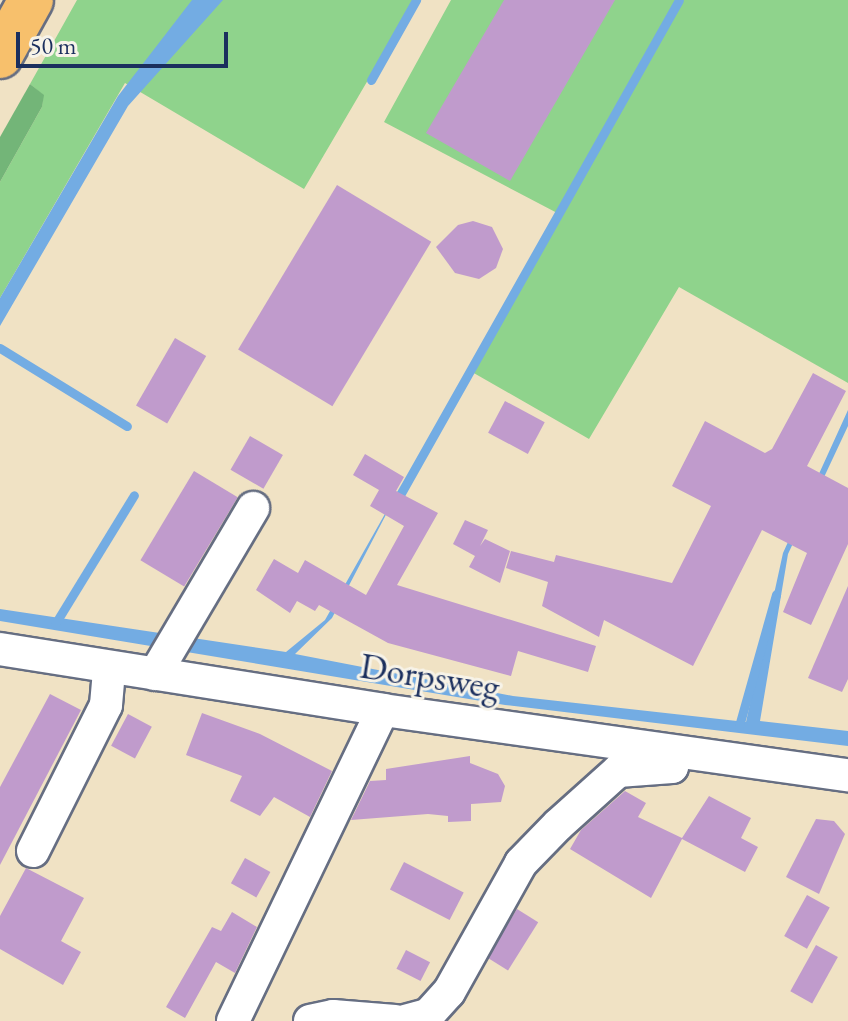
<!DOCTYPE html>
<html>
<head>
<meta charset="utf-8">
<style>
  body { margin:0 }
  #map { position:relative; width:848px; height:1021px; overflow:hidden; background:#f0e2c4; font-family:"EB Garamond",serif }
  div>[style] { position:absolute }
  .green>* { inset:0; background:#8fd38c }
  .forest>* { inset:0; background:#73b578 }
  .water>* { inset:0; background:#73ace3 }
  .stream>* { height:9px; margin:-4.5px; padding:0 4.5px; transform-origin:4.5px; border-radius:4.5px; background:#73ace3 }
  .building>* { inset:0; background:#c09bcc; transform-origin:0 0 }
  .roads { filter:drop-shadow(2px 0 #666e82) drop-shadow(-2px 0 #666e82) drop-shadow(0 2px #666e82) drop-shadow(0 -2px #666e82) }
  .minor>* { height:32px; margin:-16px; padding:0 16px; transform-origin:16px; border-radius:16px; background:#fff }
  .highway>* { height:44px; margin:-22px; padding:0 22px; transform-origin:22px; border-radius:22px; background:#f7c06c }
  span { translate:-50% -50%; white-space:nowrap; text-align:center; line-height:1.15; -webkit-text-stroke:6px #f7f3e8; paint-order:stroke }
  .street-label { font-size:36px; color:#1b2f5e }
  .scale { position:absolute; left:16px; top:32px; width:212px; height:36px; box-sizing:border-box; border:4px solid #1b2f5e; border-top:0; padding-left:10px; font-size:24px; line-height:28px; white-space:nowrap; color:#1b2f5e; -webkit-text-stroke:6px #f7f3e8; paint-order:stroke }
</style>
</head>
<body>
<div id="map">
  <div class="green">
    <div style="clip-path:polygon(77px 0,415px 0,304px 189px,125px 83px,0 298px,0 182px,42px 107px,43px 95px,30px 84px)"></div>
    <div style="clip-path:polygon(451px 0,848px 0,848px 383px,679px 287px,589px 439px,472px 372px,561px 215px,384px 122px)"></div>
  </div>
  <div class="forest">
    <div style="clip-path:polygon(30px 84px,44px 95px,42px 107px,0 182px,0 137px)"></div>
  </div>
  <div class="water">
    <div style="clip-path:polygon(192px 0,223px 0,128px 106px,0 326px,0 298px,118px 96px)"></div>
    <div style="clip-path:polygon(848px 410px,848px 426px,788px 554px,760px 721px,848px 731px,848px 746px,505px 705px,0 621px,0 609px,286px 652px,325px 620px,403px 482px,332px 618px,295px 654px,513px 696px,746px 722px,783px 553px)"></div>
  </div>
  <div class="stream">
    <div style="left:371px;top:80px;width:92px;rotate:-60.6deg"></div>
    <div style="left:0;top:348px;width:149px;rotate:31.6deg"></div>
    <div style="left:396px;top:502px;width:576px;rotate:-60.59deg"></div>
    <div style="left:55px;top:624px;width:151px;rotate:-58.5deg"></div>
    <div style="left:739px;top:726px;width:137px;rotate:-74.3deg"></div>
  </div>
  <div class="building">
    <div style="clip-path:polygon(504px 0,615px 0,510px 181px,426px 133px)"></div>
    <div style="left:337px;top:185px;width:110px;height:192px;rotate:31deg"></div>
    <div style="clip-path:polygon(473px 221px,492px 227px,503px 249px,496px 268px,479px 279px,455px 273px,436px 247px,458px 225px)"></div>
    <div style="left:175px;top:338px;width:36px;height:78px;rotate:30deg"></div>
    <div style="clip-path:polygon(813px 373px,846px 391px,807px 466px,848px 488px,848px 544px,811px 625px,783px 612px,807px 553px,762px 530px,693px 666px,604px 620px,599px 637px,542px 606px,548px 582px,506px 568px,511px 551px,554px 562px,556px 555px,672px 583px,711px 506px,672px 486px,705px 421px,765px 453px,772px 449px)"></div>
    <div style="left:505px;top:401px;width:45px;height:36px;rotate:28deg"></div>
    <div style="left:250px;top:436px;width:38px;height:39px;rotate:30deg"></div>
    <div style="clip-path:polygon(365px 454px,404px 477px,396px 491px,438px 513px,397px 585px,596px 646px,588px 672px,518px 651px,511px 676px,388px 643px,319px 605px,315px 611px,297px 601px,290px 613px,256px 590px,274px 559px,298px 573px,305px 560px,366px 595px,404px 526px,370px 506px,379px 490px,353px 475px)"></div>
    <div style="left:194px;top:471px;width:51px;height:104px;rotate:31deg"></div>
    <div style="clip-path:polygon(465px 520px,488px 530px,480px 546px,485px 539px,510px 551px,500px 583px,469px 567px,475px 556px,453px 544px)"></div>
    <div style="clip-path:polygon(848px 586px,848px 679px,842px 692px,808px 678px)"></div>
    <div style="clip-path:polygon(50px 694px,81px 710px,0 865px,0 787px)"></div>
    <div style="clip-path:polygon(202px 713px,260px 734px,332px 771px,310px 817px,274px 797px,260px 816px,230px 801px,242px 776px,186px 755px)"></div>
    <div style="left:128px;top:714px;width:27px;height:36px;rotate:28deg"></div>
    <div style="clip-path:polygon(470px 756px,470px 763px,498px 774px,505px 786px,501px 802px,471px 804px,471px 821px,448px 822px,448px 816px,428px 814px,351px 820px,370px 781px,386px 780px,386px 769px)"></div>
    <div style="clip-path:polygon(625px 791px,646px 803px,638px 817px,682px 838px,709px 796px,751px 818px,741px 838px,758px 847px,745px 872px,682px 839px,651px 898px,570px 849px,581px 830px)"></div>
    <div style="clip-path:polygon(816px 819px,834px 821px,845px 834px,819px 894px,786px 877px)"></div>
    <div style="left:245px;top:858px;width:29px;height:29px;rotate:29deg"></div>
    <div style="left:404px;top:862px;width:67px;height:31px;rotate:27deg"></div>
    <div style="clip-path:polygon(26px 868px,84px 898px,61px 941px,81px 952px,63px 985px,0 949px,0 916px)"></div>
    <div style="left:807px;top:895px;width:26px;height:47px;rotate:29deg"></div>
    <div style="left:517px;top:909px;width:25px;height:57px;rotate:32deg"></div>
    <div style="clip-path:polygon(232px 912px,257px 927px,235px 973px,216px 962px,185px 1018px,166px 1007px,212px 927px,221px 931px)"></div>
    <div style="left:816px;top:945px;width:25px;height:53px;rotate:29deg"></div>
    <div style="left:406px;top:950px;width:27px;height:21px;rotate:27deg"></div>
  </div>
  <div class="roads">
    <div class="minor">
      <div style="left:0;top:649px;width:388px;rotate:9deg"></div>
      <div style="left:383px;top:710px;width:470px;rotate:8deg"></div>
      <div style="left:155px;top:674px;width:193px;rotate:-59.4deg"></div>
      <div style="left:33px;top:851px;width:163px;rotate:-63.4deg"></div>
      <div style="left:106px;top:705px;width:36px;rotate:-85deg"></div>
      <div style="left:233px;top:1021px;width:345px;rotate:-64.3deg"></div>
      <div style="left:310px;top:1021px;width:24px;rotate:-12deg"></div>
      <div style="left:333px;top:1016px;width:62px;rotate:4.6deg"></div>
      <div style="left:405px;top:1021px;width:24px;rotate:-15deg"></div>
      <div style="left:428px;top:1015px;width:31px;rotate:-48deg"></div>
      <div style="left:449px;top:992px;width:148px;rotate:-60.8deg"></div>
      <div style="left:521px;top:863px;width:53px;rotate:-45.8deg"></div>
      <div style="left:558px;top:825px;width:81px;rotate:-42deg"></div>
      <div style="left:618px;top:771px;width:54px;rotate:-4.2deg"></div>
      <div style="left:672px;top:767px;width:6px;rotate:-81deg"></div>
    </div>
    <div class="highway">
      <div style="left:0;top:56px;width:64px;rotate:-61deg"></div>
    </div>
  </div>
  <div class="street-label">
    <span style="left:430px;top:676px;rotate:9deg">Dorpsweg</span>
  </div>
  <div class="scale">50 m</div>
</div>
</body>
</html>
